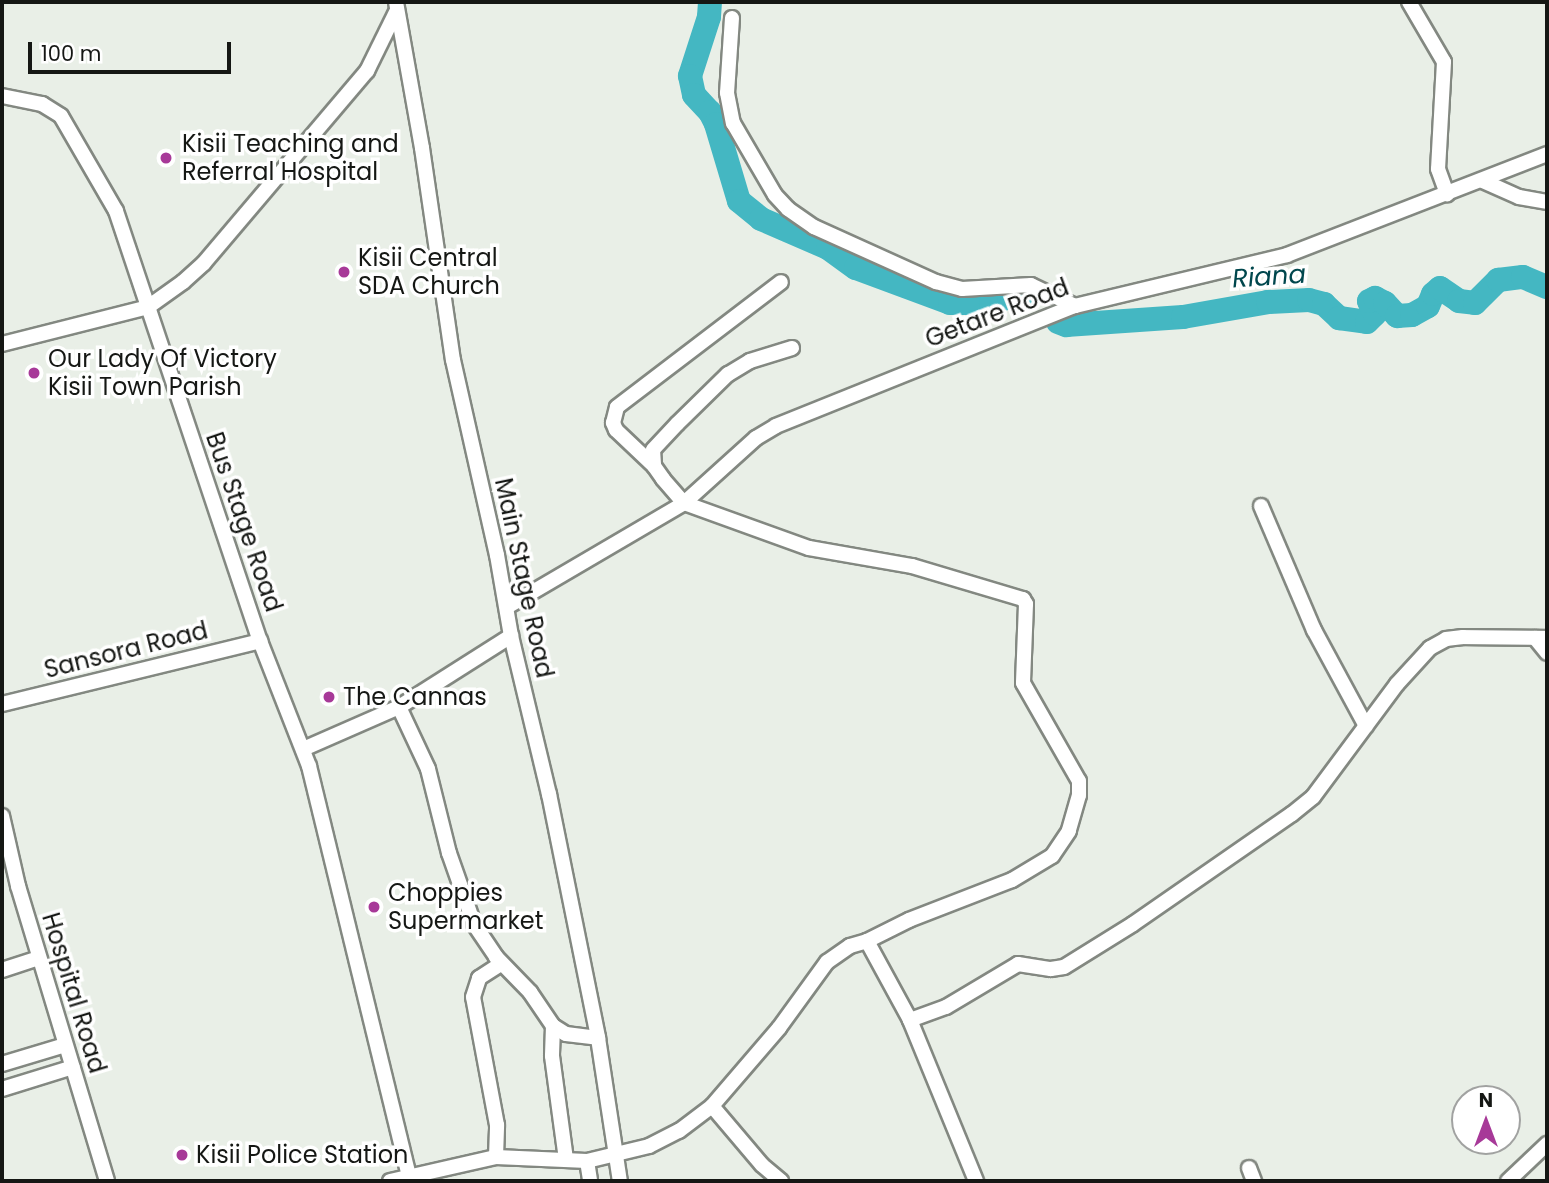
<!DOCTYPE html>
<html>
<head>
<meta charset="utf-8">
<style>
  body { margin:0 }
  #map { position:relative; width:1549px; height:1183px; overflow:hidden; background:#e9efe7; font-family:Poppins,sans-serif }
  div>[style] { position:absolute }
  .river>* { height:24px; margin:-12px; padding:0 12px; transform-origin:12px; border-radius:12px; background:#44b7c2 }
  .roads { filter:drop-shadow(2px 0 #838881) drop-shadow(-2px 0 #838881) drop-shadow(0 2px #838881) drop-shadow(0 -2px #838881) }
  .minor>* { height:14px; margin:-7px; padding:0 7px; transform-origin:7px; border-radius:7px; background:#fff }
  .dots>* { width:19px; height:19px; translate:-50% -50%; box-sizing:border-box; border:4px solid #fff; border-radius:50% }
  span { translate:-50% -50%; white-space:nowrap; text-align:center; line-height:1.15; -webkit-text-stroke:7px #fff; paint-order:stroke }
  .poi-label { font-size:24px; color:#151714 }
  .left { translate:0 -50%; text-align:left }
  .street-label { font-size:24px; color:#151714 }
  .water-label { font-size:26px; color:#00474d; font-style:italic }
  .frame { position:absolute; inset:0; border:4px solid #151714; pointer-events:none }
  .north { position:absolute; left:1451px; top:1085px; width:70px; height:70px; box-sizing:border-box; background:#fff; border:2px solid #a1a2a1; border-radius:50%; rotate:0deg; font-size:19px; font-weight:700; line-height:28px; text-align:center; color:#151714 }
  .north::after { content:''; display:block; margin:auto; width:24px; height:32px; background:#a73998; clip-path:polygon(50% 0,100% 100%,50% 72%,0 100%) }
  .scale { position:absolute; left:28px; top:42px; width:203px; height:32px; box-sizing:border-box; border:4px solid #151714; border-top:0; padding-left:9px; font-size:21px; line-height:24px; white-space:nowrap; color:#151714; -webkit-text-stroke:5px #fff; paint-order:stroke }
</style>
</head>
<body>
<div id="map">
  <div class="river">
    <div style="left:710px;top:2px;width:15px;rotate:94deg"></div>
    <div style="left:709px;top:17px;width:62px;rotate:107.9deg"></div>
    <div style="left:690px;top:76px;width:19px;rotate:78deg"></div>
    <div style="left:694px;top:95px;width:23px;rotate:47deg"></div>
    <div style="left:710px;top:112px;width:13px;rotate:63deg"></div>
    <div style="left:716px;top:124px;width:80px;rotate:73.4deg"></div>
    <div style="left:739px;top:201px;width:28px;rotate:39deg"></div>
    <div style="left:761px;top:219px;width:73px;rotate:23.4deg"></div>
    <div style="left:828px;top:248px;width:34px;rotate:36deg"></div>
    <div style="left:856px;top:268px;width:100px;rotate:20.4deg"></div>
    <div style="left:950px;top:303px;width:41px"></div>
    <div style="left:991px;top:303px;width:19px;rotate:-18deg"></div>
    <div style="left:1009px;top:297px;width:16px;rotate:7deg"></div>
    <div style="left:1058px;top:322px;width:9px;rotate:21deg"></div>
    <div style="left:1066px;top:325px;width:117px;rotate:-3.9deg"></div>
    <div style="left:1183px;top:317px;width:86px;rotate:-10deg"></div>
    <div style="left:1268px;top:302px;width:41px;rotate:-2.8deg"></div>
    <div style="left:1309px;top:300px;width:16px;rotate:15deg"></div>
    <div style="left:1324px;top:304px;width:21px;rotate:43deg"></div>
    <div style="left:1339px;top:318px;width:28px;rotate:8deg"></div>
    <div style="left:1367px;top:322px;width:11px;rotate:-45deg"></div>
    <div style="left:1375px;top:314px;width:14px;rotate:-115deg"></div>
    <div style="left:1369px;top:301px;width:7px;rotate:-27deg"></div>
    <div style="left:1375px;top:298px;width:11px;rotate:27deg"></div>
    <div style="left:1385px;top:303px;width:18px;rotate:47deg"></div>
    <div style="left:1397px;top:316px;width:15px;rotate:-4deg"></div>
    <div style="left:1412px;top:315px;width:18px;rotate:-29deg"></div>
    <div style="left:1428px;top:306px;width:13px;rotate:-67deg"></div>
    <div style="left:1433px;top:294px;width:9px;rotate:-41deg"></div>
    <div style="left:1440px;top:288px;width:23px;rotate:34deg"></div>
    <div style="left:1459px;top:301px;width:16px;rotate:7deg"></div>
    <div style="left:1475px;top:303px;width:33px;rotate:-45deg"></div>
    <div style="left:1498px;top:280px;width:25px;rotate:-7deg"></div>
    <div style="left:1523px;top:277px;width:26px;rotate:23deg"></div>
  </div>
  <div class="roads">
    <div class="minor">
      <div style="left:396px;top:2px;width:148px;rotate:79.9deg"></div>
      <div style="left:422px;top:148px;width:214px;rotate:81.7deg"></div>
      <div style="left:453px;top:360px;width:200px;rotate:77.3deg"></div>
      <div style="left:497px;top:555px;width:82px;rotate:80.2deg"></div>
      <div style="left:511px;top:636px;width:163px;rotate:76.5deg"></div>
      <div style="left:549px;top:794px;width:249px;rotate:78.6deg"></div>
      <div style="left:598px;top:1038px;width:145px;rotate:81.3deg"></div>
      <div style="left:1409px;top:2px;width:69px;rotate:59.7deg"></div>
      <div style="left:1444px;top:62px;width:107px;rotate:93.2deg"></div>
      <div style="left:1438px;top:169px;width:27px;rotate:70deg"></div>
      <div style="left:732px;top:18px;width:75px;rotate:93.8deg"></div>
      <div style="left:727px;top:93px;width:31px;rotate:79deg"></div>
      <div style="left:733px;top:123px;width:83px;rotate:59.7deg"></div>
      <div style="left:775px;top:195px;width:19px;rotate:47deg"></div>
      <div style="left:788px;top:209px;width:32px;rotate:35deg"></div>
      <div style="left:814px;top:227px;width:134px;rotate:24.3deg"></div>
      <div style="left:936px;top:282px;width:27px;rotate:15deg"></div>
      <div style="left:962px;top:289px;width:69px;rotate:-3.3deg"></div>
      <div style="left:1031px;top:285px;width:49px;rotate:25.5deg"></div>
      <div style="left:2px;top:96px;width:41px;rotate:11.3deg"></div>
      <div style="left:42px;top:104px;width:22px;rotate:32deg"></div>
      <div style="left:61px;top:116px;width:110px;rotate:59.9deg"></div>
      <div style="left:116px;top:211px;width:453px;rotate:71.5deg"></div>
      <div style="left:260px;top:641px;width:134px;rotate:68.6deg"></div>
      <div style="left:309px;top:766px;width:423px;rotate:76.3deg"></div>
      <div style="left:1483px;top:181px;width:39px;rotate:24deg"></div>
      <div style="left:1519px;top:197px;width:28px;rotate:10deg"></div>
      <div style="left:2px;top:344px;width:151px;rotate:-14.2deg"></div>
      <div style="left:148px;top:307px;width:43px;rotate:-35.5deg"></div>
      <div style="left:183px;top:282px;width:28px;rotate:-42deg"></div>
      <div style="left:204px;top:263px;width:252px;rotate:-49.7deg"></div>
      <div style="left:367px;top:71px;width:66px;rotate:-63.8deg"></div>
      <div style="left:792px;top:348px;width:44px;rotate:162.8deg"></div>
      <div style="left:750px;top:361px;width:26px;rotate:149deg"></div>
      <div style="left:728px;top:374px;width:71px;rotate:135.6deg"></div>
      <div style="left:677px;top:424px;width:35px;rotate:133deg"></div>
      <div style="left:653px;top:450px;width:16px;rotate:86deg"></div>
      <div style="left:654px;top:466px;width:16px;rotate:55deg"></div>
      <div style="left:663px;top:479px;width:32px;rotate:49deg"></div>
      <div style="left:684px;top:503px;width:133px;rotate:19.8deg"></div>
      <div style="left:809px;top:548px;width:105px;rotate:9.9deg"></div>
      <div style="left:912px;top:566px;width:116px;rotate:16.6deg"></div>
      <div style="left:1023px;top:599px;width:6px;rotate:59deg"></div>
      <div style="left:1026px;top:604px;width:79px;rotate:92.2deg"></div>
      <div style="left:1023px;top:683px;width:113px;rotate:60.3deg"></div>
      <div style="left:1079px;top:781px;width:14px;rotate:90deg"></div>
      <div style="left:1079px;top:795px;width:37px;rotate:106deg"></div>
      <div style="left:1069px;top:831px;width:30px;rotate:124deg"></div>
      <div style="left:1052px;top:856px;width:47px;rotate:149deg"></div>
      <div style="left:1012px;top:880px;width:110px;rotate:158.8deg"></div>
      <div style="left:909px;top:920px;width:47px;rotate:153.4deg"></div>
      <div style="left:654px;top:466px;width:52px;rotate:-136.5deg"></div>
      <div style="left:616px;top:430px;width:8px;rotate:-113deg"></div>
      <div style="left:613px;top:423px;width:16px;rotate:-76deg"></div>
      <div style="left:617px;top:407px;width:206px;rotate:-37.3deg"></div>
      <div style="left:1261px;top:506px;width:135px;rotate:66.9deg"></div>
      <div style="left:1314px;top:630px;width:109px;rotate:61.6deg"></div>
      <div style="left:507px;top:607px;width:205px;rotate:-30.4deg"></div>
      <div style="left:684px;top:503px;width:97px;rotate:-42.1deg"></div>
      <div style="left:756px;top:438px;width:23px;rotate:-31deg"></div>
      <div style="left:776px;top:426px;width:322px;rotate:-21.9deg"></div>
      <div style="left:1075px;top:306px;width:218px;rotate:-13.5deg"></div>
      <div style="left:1287px;top:255px;width:279px;rotate:-21.2deg"></div>
      <div style="left:1535px;top:638px;width:19px;rotate:51deg"></div>
      <div style="left:2px;top:704px;width:266px;rotate:-13.7deg"></div>
      <div style="left:399px;top:707px;width:68px;rotate:64.9deg"></div>
      <div style="left:428px;top:769px;width:87px;rotate:76deg"></div>
      <div style="left:449px;top:853px;width:75px;rotate:70.6deg"></div>
      <div style="left:474px;top:924px;width:40px;rotate:56deg"></div>
      <div style="left:496px;top:957px;width:49px;rotate:45.8deg"></div>
      <div style="left:530px;top:992px;width:41px;rotate:55.9deg"></div>
      <div style="left:553px;top:1026px;width:15px;rotate:32deg"></div>
      <div style="left:566px;top:1034px;width:32px;rotate:7deg"></div>
      <div style="left:303px;top:749px;width:105px;rotate:-23.6deg"></div>
      <div style="left:399px;top:707px;width:133px;rotate:-32.4deg"></div>
      <div style="left:2px;top:816px;width:72px;rotate:77.1deg"></div>
      <div style="left:18px;top:886px;width:308px;rotate:73.2deg"></div>
      <div style="left:2px;top:970px;width:39px;rotate:-18deg"></div>
      <div style="left:910px;top:1020px;width:38px;rotate:-20deg"></div>
      <div style="left:946px;top:1007px;width:84px;rotate:-30.8deg"></div>
      <div style="left:1018px;top:964px;width:33px;rotate:9deg"></div>
      <div style="left:1051px;top:969px;width:13px;rotate:-9deg"></div>
      <div style="left:1064px;top:967px;width:81px;rotate:-31.9deg"></div>
      <div style="left:1133px;top:924px;width:193px;rotate:-34.7deg"></div>
      <div style="left:1292px;top:814px;width:27px;rotate:-39deg"></div>
      <div style="left:1313px;top:797px;width:141px;rotate:-53.4deg"></div>
      <div style="left:1397px;top:684px;width:49px;rotate:-47.5deg"></div>
      <div style="left:1430px;top:648px;width:18px;rotate:-29deg"></div>
      <div style="left:1446px;top:639px;width:17px;rotate:-7deg"></div>
      <div style="left:1463px;top:637px;width:84px;rotate:0.7deg"></div>
      <div style="left:553px;top:1026px;width:30px;rotate:92deg"></div>
      <div style="left:552px;top:1056px;width:105px;rotate:82.3deg"></div>
      <div style="left:2px;top:1064px;width:66px;rotate:-16.8deg"></div>
      <div style="left:2px;top:1089px;width:74px;rotate:-17.2deg"></div>
      <div style="left:712px;top:1106px;width:77px;rotate:49.7deg"></div>
      <div style="left:762px;top:1165px;width:25px;rotate:40deg"></div>
      <div style="left:496px;top:1157px;width:32px;rotate:-88deg"></div>
      <div style="left:497px;top:1125px;width:130px;rotate:-100.6deg"></div>
      <div style="left:473px;top:997px;width:20px;rotate:-72deg"></div>
      <div style="left:479px;top:978px;width:27px;rotate:-33deg"></div>
      <div style="left:587px;top:1161px;width:20px;rotate:81deg"></div>
      <div style="left:1249px;top:1168px;width:14px;rotate:69deg"></div>
      <div style="left:390px;top:1181px;width:109px;rotate:-12.8deg"></div>
      <div style="left:496px;top:1157px;width:91px;rotate:2.5deg"></div>
      <div style="left:587px;top:1161px;width:64px;rotate:-13.6deg"></div>
      <div style="left:649px;top:1146px;width:34px;rotate:-27deg"></div>
      <div style="left:679px;top:1131px;width:41px;rotate:-37.1deg"></div>
      <div style="left:712px;top:1106px;width:103px;rotate:-49.3deg"></div>
      <div style="left:779px;top:1028px;width:82px;rotate:-54deg"></div>
      <div style="left:827px;top:962px;width:28px;rotate:-35deg"></div>
      <div style="left:850px;top:946px;width:18px;rotate:-16deg"></div>
      <div style="left:867px;top:941px;width:90px;rotate:61.4deg"></div>
      <div style="left:910px;top:1020px;width:174px;rotate:67.7deg"></div>
      <div style="left:1508px;top:1181px;width:54px;rotate:-43.5deg"></div>
    </div>
  </div>
  <div class="dots">
    <div style="left:166px;top:158px;background:#a73998"></div>
    <div style="left:344px;top:272px;background:#a73998"></div>
    <div style="left:34px;top:373px;background:#a73998"></div>
    <div style="left:329px;top:697px;background:#a73998"></div>
    <div style="left:374px;top:907px;background:#a73998"></div>
    <div style="left:182px;top:1155px;background:#a73998"></div>
  </div>
  <div class="poi-label">
    <span class="left" style="left:182px;top:158px">Kisii Teaching and<br>Referral Hospital</span>
    <span class="left" style="left:358px;top:272px">Kisii Central<br>SDA Church</span>
    <span class="left" style="left:48px;top:373px">Our Lady Of Victory<br>Kisii Town Parish</span>
    <span class="left" style="left:343px;top:697px">The Cannas</span>
    <span class="left" style="left:388px;top:907px">Choppies<br>Supermarket</span>
    <span class="left" style="left:196px;top:1155px">Kisii Police Station</span>
  </div>
  <div class="street-label">
    <span style="left:997px;top:313px;rotate:-21deg">Getare Road</span>
    <span style="left:244px;top:522px;rotate:71deg">Bus Stage Road</span>
    <span style="left:524px;top:578px;rotate:78deg">Main Stage Road</span>
    <span style="left:126px;top:650px;rotate:-14deg">Sansora Road</span>
    <span style="left:74px;top:993px;rotate:73deg">Hospital Road</span>
  </div>
  <div class="water-label">
    <span style="left:1269px;top:277px;rotate:-4deg">Riana</span>
  </div>
  <div class="frame"></div>
  <div class="north">N</div>
  <div class="scale">100 m</div>
</div>
</body>
</html>
